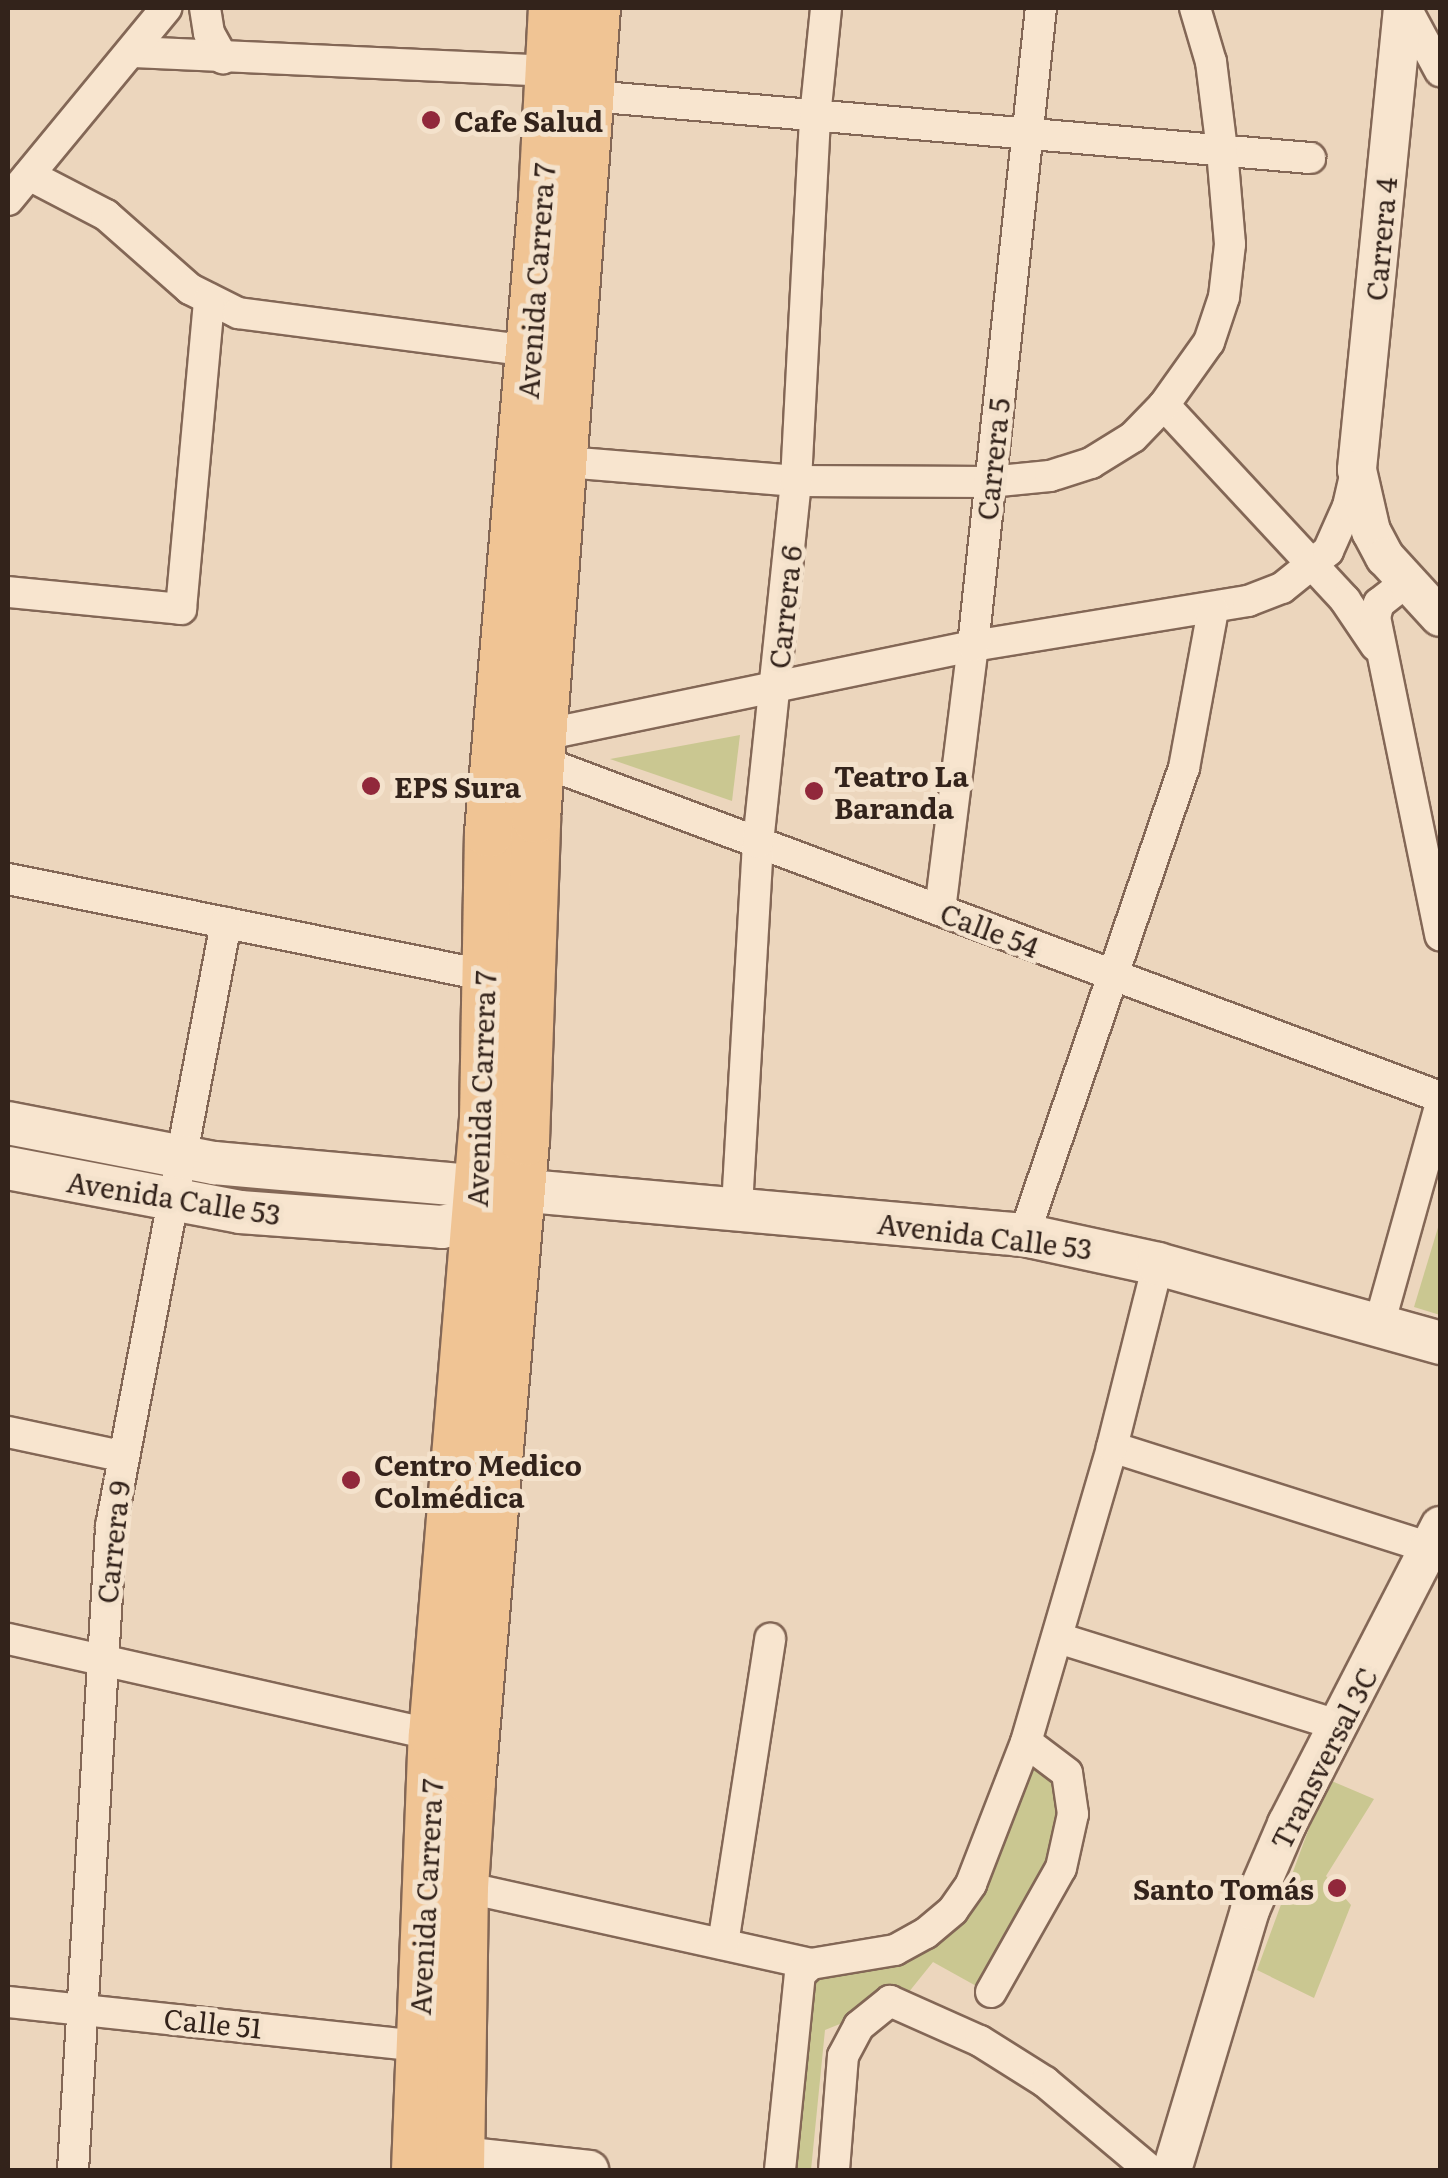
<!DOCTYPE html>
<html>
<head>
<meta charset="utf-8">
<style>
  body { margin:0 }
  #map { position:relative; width:1448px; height:2178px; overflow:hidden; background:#ecd6bd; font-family:Literata,serif }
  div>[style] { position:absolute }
  .green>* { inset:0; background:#cac791 }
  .roads { filter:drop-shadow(2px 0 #836756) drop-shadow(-2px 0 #836756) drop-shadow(0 2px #836756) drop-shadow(0 -2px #836756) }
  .minor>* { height:30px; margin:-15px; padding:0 15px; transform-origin:15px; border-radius:15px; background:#f8e5cf }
  .tertiary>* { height:38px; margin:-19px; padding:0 19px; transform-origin:19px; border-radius:19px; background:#f8e5cf }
  .secondary>* { height:42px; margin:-21px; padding:0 21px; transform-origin:21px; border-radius:21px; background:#f8e5cf }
  .primary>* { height:48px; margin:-24px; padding:0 24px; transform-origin:24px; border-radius:24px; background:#f0c494 }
  .dots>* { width:28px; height:28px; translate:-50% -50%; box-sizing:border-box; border:5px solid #f4e2cc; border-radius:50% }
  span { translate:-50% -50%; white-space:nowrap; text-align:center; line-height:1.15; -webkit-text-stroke:10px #f4e2cc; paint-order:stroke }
  .poi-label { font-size:28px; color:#33231b; font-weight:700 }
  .left { translate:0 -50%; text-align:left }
  .right { translate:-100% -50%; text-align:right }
  .street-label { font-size:28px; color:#33231b }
  .frame { position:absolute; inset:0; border:10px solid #33231b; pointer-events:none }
</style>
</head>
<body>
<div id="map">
  <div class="green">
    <div style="clip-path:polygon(740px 735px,732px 801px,610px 759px)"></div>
    <div style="clip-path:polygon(1440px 1221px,1440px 1315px,1414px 1307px)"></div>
    <div style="clip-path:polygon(1031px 1757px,1058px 1787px,1051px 1865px,978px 1987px,933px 1962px,904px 1998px,825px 2030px,811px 2170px,785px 2170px,798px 1981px,972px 1897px)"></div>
    <div style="clip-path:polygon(1327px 1779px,1374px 1799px,1326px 1876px,1351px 1905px,1314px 1998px,1257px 1970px)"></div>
  </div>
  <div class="roads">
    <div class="minor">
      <div style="left:205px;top:8px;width:25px;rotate:81deg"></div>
      <div style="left:209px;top:33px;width:29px;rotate:61deg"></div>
      <div style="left:1406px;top:8px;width:72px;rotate:61.6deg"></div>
      <div style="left:132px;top:52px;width:417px;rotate:2.6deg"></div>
      <div style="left:591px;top:96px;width:722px;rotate:4.93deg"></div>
      <div style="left:29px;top:175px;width:87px;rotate:27.5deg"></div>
      <div style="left:106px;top:215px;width:112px;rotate:41.4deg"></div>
      <div style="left:190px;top:289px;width:54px;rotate:26.6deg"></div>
      <div style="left:238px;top:313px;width:294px;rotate:7.4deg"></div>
      <div style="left:8px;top:200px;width:249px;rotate:-50.5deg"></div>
      <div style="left:1164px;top:405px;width:266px;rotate:47.1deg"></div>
      <div style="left:1345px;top:600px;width:55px;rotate:56deg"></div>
      <div style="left:566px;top:462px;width:231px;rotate:4.7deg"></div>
      <div style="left:796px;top:481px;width:193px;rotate:0.3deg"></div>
      <div style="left:989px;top:482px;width:61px;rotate:-5.6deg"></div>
      <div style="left:1050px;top:476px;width:43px;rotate:-17.6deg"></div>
      <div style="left:1091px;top:463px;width:49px;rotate:-31.8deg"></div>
      <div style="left:1133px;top:437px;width:45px;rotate:-45.9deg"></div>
      <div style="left:1164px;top:405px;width:77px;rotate:-54.5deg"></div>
      <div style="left:1209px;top:342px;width:47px;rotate:-71.6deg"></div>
      <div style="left:1224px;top:297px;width:53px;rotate:-83.5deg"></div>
      <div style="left:1230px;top:244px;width:94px;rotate:-94.9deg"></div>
      <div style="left:1222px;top:150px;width:89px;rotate:-97.1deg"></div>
      <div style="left:1211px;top:62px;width:56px;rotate:-106.5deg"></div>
      <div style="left:1405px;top:583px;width:33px;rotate:142deg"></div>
      <div style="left:1379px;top:603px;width:15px;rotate:106deg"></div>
      <div style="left:1375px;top:617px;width:325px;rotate:78.4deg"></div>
      <div style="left:8px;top:592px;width:174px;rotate:5.6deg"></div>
      <div style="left:181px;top:609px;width:311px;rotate:-84.8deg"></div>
      <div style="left:543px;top:735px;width:439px;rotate:-11.7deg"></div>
      <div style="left:973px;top:646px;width:279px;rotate:-9.3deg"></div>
      <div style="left:1248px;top:601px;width:36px;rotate:-21deg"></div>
      <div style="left:1282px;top:588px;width:59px;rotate:-38.8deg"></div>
      <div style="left:1328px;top:551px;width:49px;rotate:-66deg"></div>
      <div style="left:1348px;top:506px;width:35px;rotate:-77deg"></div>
      <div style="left:540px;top:761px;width:961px;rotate:20.47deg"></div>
      <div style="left:8px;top:879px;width:487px;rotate:11.4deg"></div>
      <div style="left:940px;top:910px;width:266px;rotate:-82.9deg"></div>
      <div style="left:973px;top:646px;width:642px;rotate:-83.92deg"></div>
      <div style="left:737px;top:1207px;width:365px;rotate:-86.7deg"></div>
      <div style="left:758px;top:843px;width:364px;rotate:-84deg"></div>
      <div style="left:796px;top:481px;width:364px;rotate:-87deg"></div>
      <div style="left:815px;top:117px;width:110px;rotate:-84.2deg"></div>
      <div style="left:1024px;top:1235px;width:494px;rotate:-71.1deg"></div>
      <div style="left:1184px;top:768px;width:161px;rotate:-79.6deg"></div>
      <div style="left:1379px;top:1325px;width:227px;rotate:-74.4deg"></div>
      <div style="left:8px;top:1432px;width:116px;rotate:12deg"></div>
      <div style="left:1112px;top:1447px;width:335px;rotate:17.6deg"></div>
      <div style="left:1058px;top:1638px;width:292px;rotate:17.3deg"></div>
      <div style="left:8px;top:1639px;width:436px;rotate:12.7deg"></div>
      <div style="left:464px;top:1887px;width:355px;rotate:12.5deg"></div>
      <div style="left:811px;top:1964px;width:85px;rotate:-9.5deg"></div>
      <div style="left:895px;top:1950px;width:35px;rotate:-29deg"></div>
      <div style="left:926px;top:1933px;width:35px;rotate:-40deg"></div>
      <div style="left:953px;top:1910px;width:32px;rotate:-55deg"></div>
      <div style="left:971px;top:1884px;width:152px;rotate:-68.8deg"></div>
      <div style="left:1026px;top:1742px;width:307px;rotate:-73.7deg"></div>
      <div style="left:1112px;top:1447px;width:189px;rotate:-75.9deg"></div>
      <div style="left:723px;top:1944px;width:309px;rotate:-81.2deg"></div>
      <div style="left:991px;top:1992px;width:142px;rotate:-60.6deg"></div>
      <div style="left:1061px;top:1868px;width:55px;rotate:-77.5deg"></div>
      <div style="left:1073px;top:1814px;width:41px;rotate:-98.3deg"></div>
      <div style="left:1067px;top:1773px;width:51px;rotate:-142.9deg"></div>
      <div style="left:8px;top:2002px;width:412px;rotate:6.1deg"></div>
      <div style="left:73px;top:2170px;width:645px;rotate:-86.62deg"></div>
      <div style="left:111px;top:1526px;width:614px;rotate:-79.2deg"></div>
      <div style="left:780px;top:2170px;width:197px;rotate:-84.2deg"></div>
      <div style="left:800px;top:1974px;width:15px;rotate:-42deg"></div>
      <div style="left:834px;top:2170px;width:114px;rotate:-85.5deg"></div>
      <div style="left:843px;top:2056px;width:34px;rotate:-62deg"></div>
      <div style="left:859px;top:2026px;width:40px;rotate:-39deg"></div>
      <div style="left:890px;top:2001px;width:98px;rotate:24deg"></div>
      <div style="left:980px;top:2041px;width:77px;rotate:32.2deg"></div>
      <div style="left:1045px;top:2082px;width:137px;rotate:40deg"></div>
    </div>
    <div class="tertiary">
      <div style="left:1403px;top:8px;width:464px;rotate:95.7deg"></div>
      <div style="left:1357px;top:470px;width:63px;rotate:77.1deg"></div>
      <div style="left:1371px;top:531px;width:30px;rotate:62deg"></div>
      <div style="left:1385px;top:557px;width:81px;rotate:47.5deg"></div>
      <div style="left:461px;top:2156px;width:129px;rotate:6.2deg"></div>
      <div style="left:1172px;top:2170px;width:271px;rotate:-73.3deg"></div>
      <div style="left:1250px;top:1910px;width:94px;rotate:-66.7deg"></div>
      <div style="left:1287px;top:1824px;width:335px;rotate:-62.8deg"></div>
    </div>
    <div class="secondary">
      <div style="left:8px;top:1123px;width:210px;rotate:11deg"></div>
      <div style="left:214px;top:1163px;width:813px;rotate:5.08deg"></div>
      <div style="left:1024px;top:1235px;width:137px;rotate:12.2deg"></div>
      <div style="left:1158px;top:1264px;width:293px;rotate:15.6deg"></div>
      <div style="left:8px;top:1168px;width:236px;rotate:10.7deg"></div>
      <div style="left:240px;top:1212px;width:203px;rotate:4.2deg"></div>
      <div style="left:442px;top:1227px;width:65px;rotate:-13.4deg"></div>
    </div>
    <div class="primary">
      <div style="left:416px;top:2170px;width:435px;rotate:-87.8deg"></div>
      <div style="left:433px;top:1735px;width:619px;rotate:-85.27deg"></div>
      <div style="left:484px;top:1118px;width:285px;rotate:-89deg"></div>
      <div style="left:489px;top:833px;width:637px;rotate:-85.14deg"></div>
      <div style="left:543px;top:198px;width:190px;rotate:-87deg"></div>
      <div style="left:460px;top:2170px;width:283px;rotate:-89.2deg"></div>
      <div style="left:464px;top:1887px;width:106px;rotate:-86.2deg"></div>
      <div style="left:471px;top:1781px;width:642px;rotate:-85.18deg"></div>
      <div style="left:525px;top:1141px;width:322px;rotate:-88deg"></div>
      <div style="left:536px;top:819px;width:813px;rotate:-85.77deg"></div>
    </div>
  </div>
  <div class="dots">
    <div style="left:431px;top:120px;background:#91283b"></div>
    <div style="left:371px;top:786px;background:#91283b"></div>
    <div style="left:814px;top:791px;background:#91283b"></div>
    <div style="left:351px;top:1480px;background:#91283b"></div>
    <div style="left:1337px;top:1888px;background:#91283b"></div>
  </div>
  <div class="poi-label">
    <span class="left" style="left:454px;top:120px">Cafe Salud</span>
    <span class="left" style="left:834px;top:791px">Teatro La<br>Baranda</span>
    <span class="left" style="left:394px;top:786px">EPS Sura</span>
    <span class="left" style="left:374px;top:1480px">Centro Medico<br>Colmédica</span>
    <span class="right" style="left:1314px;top:1888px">Santo Tomás</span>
  </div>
  <div class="street-label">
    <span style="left:1380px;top:239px;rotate:-85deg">Carrera 4</span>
    <span style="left:535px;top:281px;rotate:-86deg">Avenida Carrera 7</span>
    <span style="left:992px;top:459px;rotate:-84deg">Carrera 5</span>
    <span style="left:784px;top:607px;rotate:-84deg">Carrera 6</span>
    <span style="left:990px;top:929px;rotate:21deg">Calle 54</span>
    <span style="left:480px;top:1089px;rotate:-88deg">Avenida Carrera 7</span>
    <span style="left:174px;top:1197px;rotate:9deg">Avenida Calle 53</span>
    <span style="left:985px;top:1235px;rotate:7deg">Avenida Calle 53</span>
    <span style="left:112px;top:1542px;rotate:-84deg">Carrera 9</span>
    <span style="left:1323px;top:1758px;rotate:-63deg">Transversal 3C</span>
    <span style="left:425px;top:1897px;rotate:-87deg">Avenida Carrera 7</span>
    <span style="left:213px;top:2022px;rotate:6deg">Calle 51</span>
  </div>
  <div class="frame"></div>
</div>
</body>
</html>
